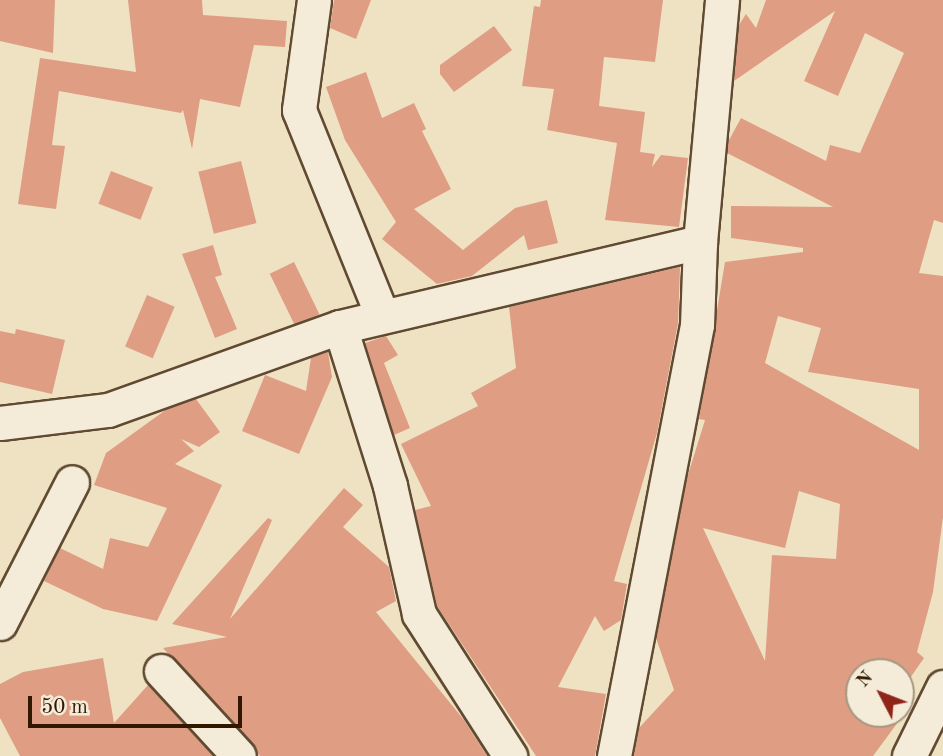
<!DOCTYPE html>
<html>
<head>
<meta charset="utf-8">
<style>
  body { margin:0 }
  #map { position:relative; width:943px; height:756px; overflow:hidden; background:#eee2c3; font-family:"Old Standard TT",serif }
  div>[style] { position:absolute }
  .building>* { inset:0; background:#df9d83; transform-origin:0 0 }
  .roads { filter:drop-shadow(2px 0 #604a31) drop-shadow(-2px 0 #604a31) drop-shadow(0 2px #604a31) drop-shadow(0 -2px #604a31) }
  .minor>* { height:33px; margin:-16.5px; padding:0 16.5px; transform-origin:16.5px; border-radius:16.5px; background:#f4ecd8 }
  span { translate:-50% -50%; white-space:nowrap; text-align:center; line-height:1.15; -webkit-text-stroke:6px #f4ecd8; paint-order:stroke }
  .north { position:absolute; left:845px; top:658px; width:70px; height:70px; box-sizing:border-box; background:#f4ecd8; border:2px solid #a69782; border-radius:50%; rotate:312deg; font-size:19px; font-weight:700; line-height:28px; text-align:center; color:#311700 }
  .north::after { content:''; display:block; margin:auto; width:24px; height:32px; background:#8f2418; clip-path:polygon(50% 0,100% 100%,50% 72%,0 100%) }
  .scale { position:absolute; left:28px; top:696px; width:214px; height:32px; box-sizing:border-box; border:4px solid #311700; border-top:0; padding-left:9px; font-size:21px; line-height:24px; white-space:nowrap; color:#311700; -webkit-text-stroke:5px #f4ecd8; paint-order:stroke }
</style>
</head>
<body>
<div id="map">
  <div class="building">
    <div style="clip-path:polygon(0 0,55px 0,53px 53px,0 41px)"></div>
    <div style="clip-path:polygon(128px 0,202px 0,203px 15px,287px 21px,285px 47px,254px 45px,240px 107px,200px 99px,192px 149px,183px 110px,181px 113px,59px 91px,52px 145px,65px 146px,56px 209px,18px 204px,40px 58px,136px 72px)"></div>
    <div style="clip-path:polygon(334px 0,371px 0,356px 39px,330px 28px)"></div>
    <div style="clip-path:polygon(541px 0,663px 0,655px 62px,604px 57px,599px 106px,645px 112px,640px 152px,655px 154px,652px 167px,661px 155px,688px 158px,679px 227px,605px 220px,617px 143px,547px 130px,554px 89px,522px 86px,534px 6px,540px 7px)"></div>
    <div style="clip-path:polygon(evenodd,766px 0,943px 0,943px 223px,934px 220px,919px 273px,943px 276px,943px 517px,933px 592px,917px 652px,924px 658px,901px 691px,901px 672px,859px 672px,859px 714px,901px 714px,901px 706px,907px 710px,873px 756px,634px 756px,639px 728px,674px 690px,656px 638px,687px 478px,705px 420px,699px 419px,725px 262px,803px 252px,803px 248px,731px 238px,731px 206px,833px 207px,727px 153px,728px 142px,741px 118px,826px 161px,830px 145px,860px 153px,904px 53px,865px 33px,838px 96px,804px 81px,835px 11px,734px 81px,739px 25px,746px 14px,756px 28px,766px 0,778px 316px,821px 328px,808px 372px,919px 389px,919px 450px,765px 363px,778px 316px,766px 0,799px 491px,840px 504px,836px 559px,772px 555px,765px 661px,703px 528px,785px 548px,799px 491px)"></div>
    <div style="clip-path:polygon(494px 26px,512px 50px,454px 92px,440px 74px,440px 65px)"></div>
    <div style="clip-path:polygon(366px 72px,382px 118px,414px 103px,426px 129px,422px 131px,451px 189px,414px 209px,463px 250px,515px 208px,547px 200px,558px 243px,528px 250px,524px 235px,472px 276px,437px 284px,382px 239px,396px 222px,345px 140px,326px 87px)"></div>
    <div style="left:241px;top:161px;width:64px;height:44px;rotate:76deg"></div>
    <div style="left:111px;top:171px;width:45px;height:35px;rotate:21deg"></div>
    <div style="clip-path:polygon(213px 245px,222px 275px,215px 277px,237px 329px,215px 338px,182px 254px)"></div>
    <div style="left:294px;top:262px;width:58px;height:27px;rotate:64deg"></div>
    <div style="clip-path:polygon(680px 267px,678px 323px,657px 433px,614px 581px,627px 584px,621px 620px,604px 631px,595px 616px,558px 687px,606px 694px,595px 756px,536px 756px,437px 606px,415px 510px,431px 506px,401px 444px,478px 406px,471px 393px,516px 368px,509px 307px)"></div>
    <div style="left:147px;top:295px;width:30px;height:56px;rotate:23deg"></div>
    <div style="clip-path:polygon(16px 329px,65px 340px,52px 394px,0 382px,0 331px,15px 334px)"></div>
    <div style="clip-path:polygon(386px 336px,398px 355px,384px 363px,410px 428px,394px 435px,365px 343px)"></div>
    <div style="clip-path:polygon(328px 352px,332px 377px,299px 454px,242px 431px,265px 375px,306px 391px,311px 358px)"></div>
    <div style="clip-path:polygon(196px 399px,220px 432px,199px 447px,181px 439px,194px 451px,175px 464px,222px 485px,157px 621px,103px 609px,44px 581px,60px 548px,103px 569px,110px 538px,148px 547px,167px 508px,94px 485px,106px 453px,167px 409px)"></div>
    <div style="clip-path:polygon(344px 488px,363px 505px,343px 527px,389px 567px,396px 601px,376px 612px,464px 720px,487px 756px,260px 756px,163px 648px,227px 637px,172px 624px,268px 518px,272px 520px,230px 619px)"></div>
    <div style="clip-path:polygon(103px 658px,114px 723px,148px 685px,213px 756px,20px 756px,0 718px,0 684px,23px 672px)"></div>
  </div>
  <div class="roads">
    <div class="minor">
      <div style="left:314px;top:0;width:111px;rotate:97.8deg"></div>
      <div style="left:299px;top:110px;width:221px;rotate:68deg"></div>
      <div style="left:340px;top:327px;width:167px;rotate:72.5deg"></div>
      <div style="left:390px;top:486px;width:131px;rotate:77.2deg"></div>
      <div style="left:419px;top:614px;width:169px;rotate:57.3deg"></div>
      <div style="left:0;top:423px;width:109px;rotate:-6.9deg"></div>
      <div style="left:108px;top:410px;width:246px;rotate:-19.7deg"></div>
      <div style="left:340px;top:327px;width:370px;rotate:-13.3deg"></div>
      <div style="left:0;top:623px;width:158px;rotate:-62.9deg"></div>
      <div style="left:161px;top:671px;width:115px;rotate:47.5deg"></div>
      <div style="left:614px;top:756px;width:439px;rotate:-79.1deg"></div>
      <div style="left:697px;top:325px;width:83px;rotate:-87.9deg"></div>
      <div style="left:700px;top:242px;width:243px;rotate:-84.8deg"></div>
      <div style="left:909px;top:756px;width:77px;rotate:-63.8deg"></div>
    </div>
  </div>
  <div class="north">N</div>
  <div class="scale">50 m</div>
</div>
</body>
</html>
